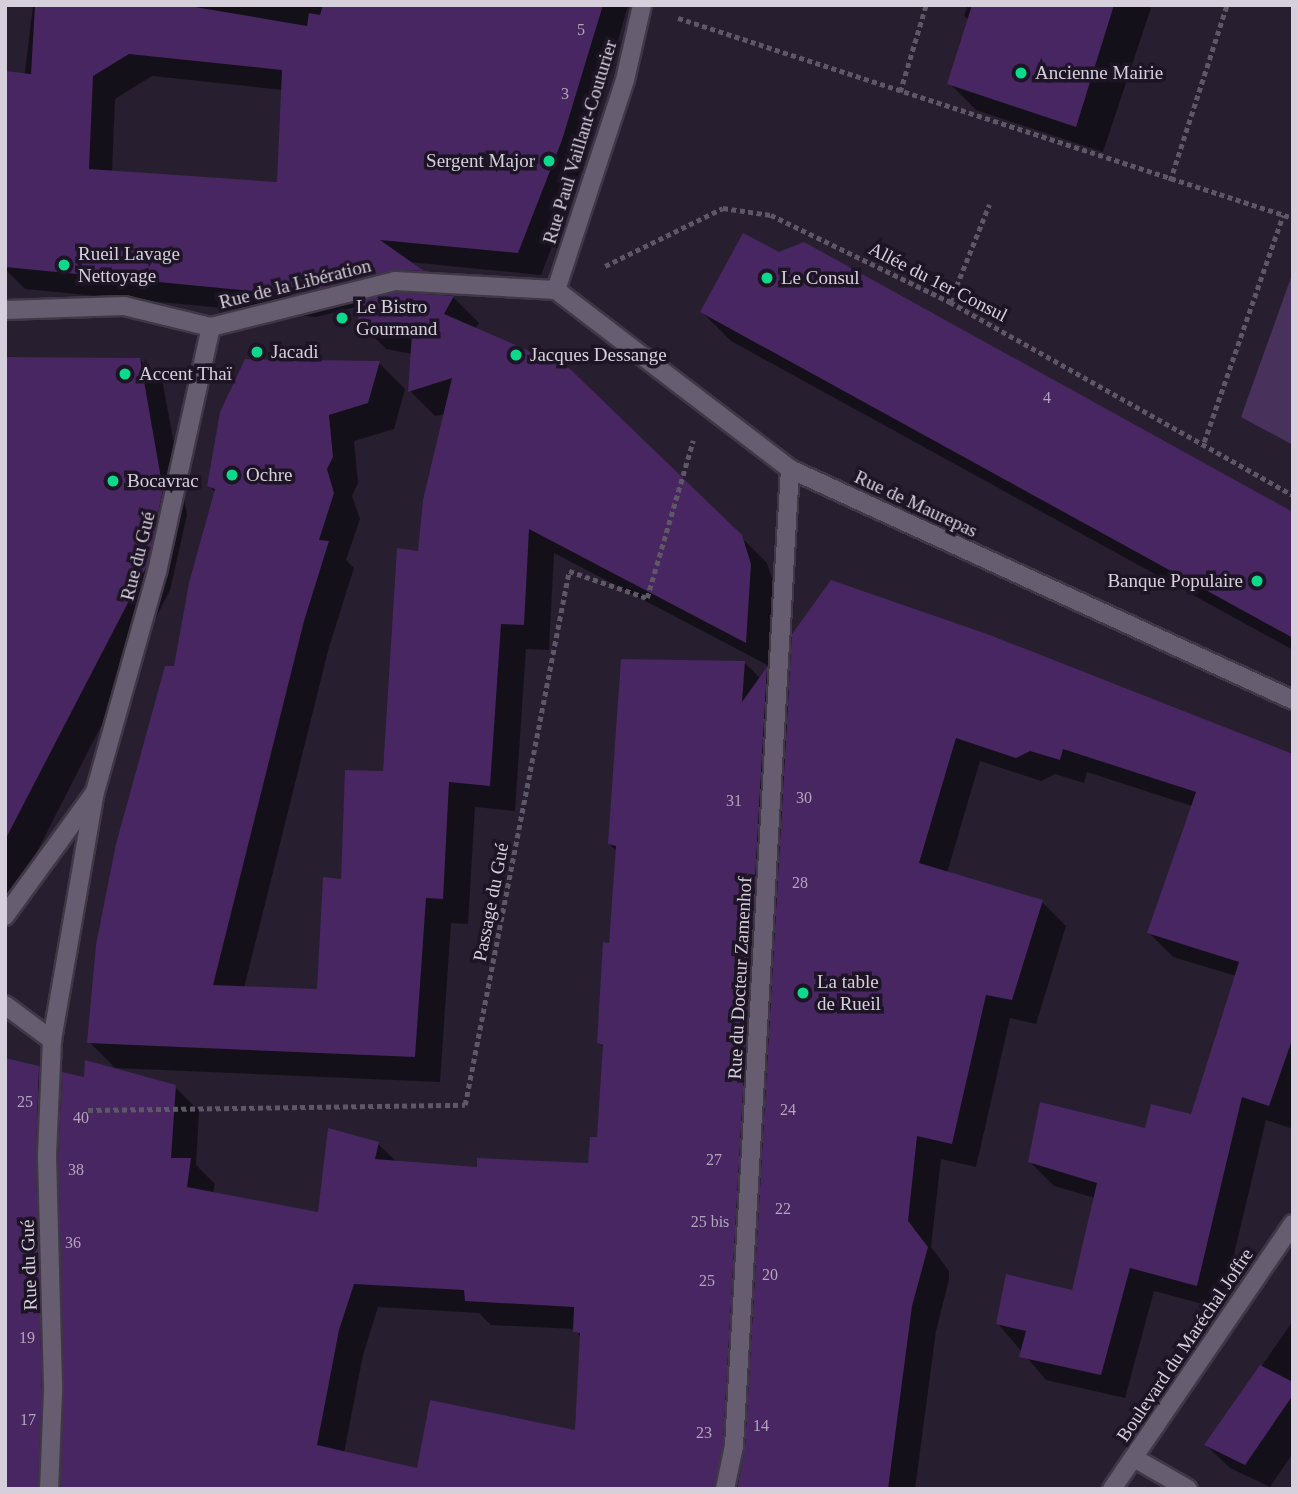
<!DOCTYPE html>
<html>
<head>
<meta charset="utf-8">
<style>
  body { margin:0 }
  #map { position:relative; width:1298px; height:1494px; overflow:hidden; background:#271e2f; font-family:Georgia,serif }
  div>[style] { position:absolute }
  .green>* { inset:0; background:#48325b }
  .shadow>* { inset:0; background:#0007 }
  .building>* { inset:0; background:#482661 }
  .path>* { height:4.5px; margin-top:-2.25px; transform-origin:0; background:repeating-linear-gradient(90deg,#5e5766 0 5px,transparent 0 8.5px) }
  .roads { filter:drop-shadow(2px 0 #3f3845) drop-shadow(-2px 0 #3f3845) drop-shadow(0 2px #3f3845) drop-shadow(0 -2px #3f3845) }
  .pedestrian>* { height:18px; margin:-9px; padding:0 9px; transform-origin:9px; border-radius:9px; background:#675d71 }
  .minor>* { height:18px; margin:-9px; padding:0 9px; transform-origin:9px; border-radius:9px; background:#675d71 }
  .dots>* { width:19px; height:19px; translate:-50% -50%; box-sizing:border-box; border:4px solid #1d1525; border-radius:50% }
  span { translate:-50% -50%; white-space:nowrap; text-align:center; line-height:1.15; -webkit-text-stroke:7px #1d1525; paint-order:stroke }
  .number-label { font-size:16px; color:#b2a6bc }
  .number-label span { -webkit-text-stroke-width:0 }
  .poi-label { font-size:19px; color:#d5d0db }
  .left { translate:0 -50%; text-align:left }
  .right { translate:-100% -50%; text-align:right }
  .street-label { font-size:19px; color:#d5d0db }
  .frame { position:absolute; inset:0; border:7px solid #d5d0db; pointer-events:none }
</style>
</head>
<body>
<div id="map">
  <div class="green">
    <div style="clip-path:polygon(1293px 272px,1293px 445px,1241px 417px)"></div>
  </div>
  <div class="shadow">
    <div style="clip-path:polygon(evenodd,33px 5px,628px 5px,584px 163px,541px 275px,409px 262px,444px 293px,415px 295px,453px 297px,479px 323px,475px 329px,741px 537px,767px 563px,776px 591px,771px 667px,554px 553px,549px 650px,526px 649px,515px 811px,475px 807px,468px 924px,451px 923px,440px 1082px,115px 1068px,89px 1042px,216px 493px,209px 486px,379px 363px,405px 389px,394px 429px,354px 441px,358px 483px,352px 496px,360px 519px,346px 560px,354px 568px,329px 647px,244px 988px,318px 991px,342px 881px,384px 772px,445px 414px,435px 416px,410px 391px,412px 354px,386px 349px,360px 323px,360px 306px,316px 317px,25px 289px,5px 269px,5px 240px,33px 5px,152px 76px,283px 90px,278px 184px,112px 173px,115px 99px,152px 76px)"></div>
    <div style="clip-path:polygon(968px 5px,1152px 5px,1103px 152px,976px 110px,949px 83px,969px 20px,964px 16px)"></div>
    <div style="clip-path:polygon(702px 312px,1293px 514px,1293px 650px,731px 341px)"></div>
    <div style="clip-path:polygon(139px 359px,163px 384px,187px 515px,170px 590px,5px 915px,5px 360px)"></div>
    <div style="clip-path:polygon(evenodd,744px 662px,761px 679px,767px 670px,790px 693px,1293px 757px,1293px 1129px,1266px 1120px,1221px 1309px,1154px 1291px,1125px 1398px,1046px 1380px,998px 1324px,1073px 1292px,1095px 1198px,1054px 1186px,1030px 1162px,1192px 1116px,1236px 976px,1173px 957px,1149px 933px,1192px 806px,1087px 772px,1084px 783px,1055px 774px,1041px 781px,980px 761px,947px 873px,1042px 902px,1066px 926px,1036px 1024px,1010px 1018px,976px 1167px,941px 1159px,931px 1247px,949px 1271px,949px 1279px,936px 1331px,915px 1489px,5px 1489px,39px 1068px,63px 1092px,85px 1079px,175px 1087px,199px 1111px,196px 1165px,215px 1184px,213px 1193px,320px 1214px,378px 1144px,397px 1162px,478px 1169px,590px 1165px,599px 1139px,604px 1048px,599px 1043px,618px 852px,609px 844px,744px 662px,378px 1307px,479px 1313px,491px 1325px,575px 1329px,581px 1338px,576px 1432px,418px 1470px,344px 1453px,363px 1355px,378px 1307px)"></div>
    <div style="clip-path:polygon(1293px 1321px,1293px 1453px,1270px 1487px,1230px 1468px,1206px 1445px)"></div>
  </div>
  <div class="building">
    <div style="clip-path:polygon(evenodd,35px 5px,183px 5px,307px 26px,309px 13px,320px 15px,323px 5px,603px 5px,562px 140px,518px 253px,380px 240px,424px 271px,393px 270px,293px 295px,5px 267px,5px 71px,31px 74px,35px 5px,129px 54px,282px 70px,277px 182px,89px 169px,93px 76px,129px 54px)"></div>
    <div style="clip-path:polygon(972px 5px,1114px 5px,1076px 127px,947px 84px)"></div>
    <div style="clip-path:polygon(743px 233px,779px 252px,804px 242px,1293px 512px,1293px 638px,700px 312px)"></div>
    <div style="clip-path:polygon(396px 292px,454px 296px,444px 314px,569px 368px,742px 535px,751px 564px,746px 643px,529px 529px,524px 625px,501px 624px,490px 786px,449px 782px,443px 899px,426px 898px,415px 1057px,87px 1043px,96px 945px,116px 844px,165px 666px,174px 666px,189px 583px,215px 489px,207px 486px,220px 412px,245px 359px,380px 361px,368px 403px,329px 415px,333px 457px,327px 469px,334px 493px,319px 540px,329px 541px,304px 621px,213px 985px,317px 989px,323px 877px,341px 879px,345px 770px,383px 771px,397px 548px,418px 551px,423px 500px,452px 378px,408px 392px,412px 333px,358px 324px,359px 302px)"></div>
    <div style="clip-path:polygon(5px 357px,140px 358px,163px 490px,147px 566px,5px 840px)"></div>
    <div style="clip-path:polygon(831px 580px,987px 634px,1293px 754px,1293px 1037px,1269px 1106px,1242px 1097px,1197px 1286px,1130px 1268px,1101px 1375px,1019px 1357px,1026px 1331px,996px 1324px,1006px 1274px,1072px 1290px,1097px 1183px,1028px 1162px,1040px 1102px,1145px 1128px,1151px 1104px,1191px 1114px,1239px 962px,1147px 933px,1196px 792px,1063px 749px,1060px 760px,1030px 751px,1016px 758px,956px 738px,919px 863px,1043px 900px,1012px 1000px,986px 995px,952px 1144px,917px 1136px,908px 1221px,928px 1247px,912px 1306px,888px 1489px,737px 1489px,745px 1447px,792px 634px)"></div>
    <div style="clip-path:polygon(evenodd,621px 659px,745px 661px,742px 702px,767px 667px,723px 1445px,714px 1489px,60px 1489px,64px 1391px,58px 1156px,62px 1072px,84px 1077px,85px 1060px,176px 1085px,171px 1158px,191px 1158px,187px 1187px,318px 1212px,328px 1128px,379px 1142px,375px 1159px,477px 1167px,477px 1158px,588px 1163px,590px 1137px,597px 1137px,603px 1045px,597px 1043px,603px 942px,609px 943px,616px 846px,608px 844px,621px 659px,354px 1284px,464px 1290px,465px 1301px,574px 1307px,573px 1332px,580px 1333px,575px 1430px,430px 1400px,417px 1468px,317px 1445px,339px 1330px,354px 1284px)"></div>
    <div style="clip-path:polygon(5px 1058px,39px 1066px,36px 1156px,42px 1391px,38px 1489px,5px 1489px)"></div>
    <div style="clip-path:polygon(1260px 1365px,1293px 1382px,1293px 1395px,1245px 1465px,1204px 1445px)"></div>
  </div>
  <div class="path">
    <div style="left:678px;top:18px;width:647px;rotate:18.01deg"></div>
    <div style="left:900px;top:92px;width:91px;rotate:-73.4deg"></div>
    <div style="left:1170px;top:181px;width:185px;rotate:-72.1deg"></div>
    <div style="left:605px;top:266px;width:131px;rotate:-26.2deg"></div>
    <div style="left:723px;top:208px;width:49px;rotate:8.3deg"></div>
    <div style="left:771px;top:215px;width:199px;rotate:25.9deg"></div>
    <div style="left:950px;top:302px;width:394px;rotate:29.4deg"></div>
    <div style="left:950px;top:302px;width:105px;rotate:-68.1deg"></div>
    <div style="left:1204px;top:442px;width:240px;rotate:-70.8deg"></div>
    <div style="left:88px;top:1110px;width:377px;rotate:-0.8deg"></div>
    <div style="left:465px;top:1105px;width:544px;rotate:-78.98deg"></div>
    <div style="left:569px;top:571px;width:83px;rotate:19.1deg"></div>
    <div style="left:647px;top:598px;width:164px;rotate:-73.7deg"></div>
  </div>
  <div class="roads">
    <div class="pedestrian">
      <div style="left:52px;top:1040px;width:252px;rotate:-80.2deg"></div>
    </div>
    <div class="minor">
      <div style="left:556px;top:290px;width:295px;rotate:37.4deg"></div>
      <div style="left:790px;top:469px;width:554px;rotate:24.67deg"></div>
      <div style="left:556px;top:290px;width:221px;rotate:-71.8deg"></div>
      <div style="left:625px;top:80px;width:77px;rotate:-77.2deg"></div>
      <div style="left:5px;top:310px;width:119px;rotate:-1.9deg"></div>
      <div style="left:124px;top:306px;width:89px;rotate:13.6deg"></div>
      <div style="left:211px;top:327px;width:190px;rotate:-14deg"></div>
      <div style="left:395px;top:281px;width:161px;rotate:3.2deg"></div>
      <div style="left:5px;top:916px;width:153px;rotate:-54deg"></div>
      <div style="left:95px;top:792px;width:229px;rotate:-74.3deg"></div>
      <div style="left:157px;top:572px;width:251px;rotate:-77.6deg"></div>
      <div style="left:5px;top:1005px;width:59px;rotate:36.7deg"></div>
      <div style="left:52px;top:1040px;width:116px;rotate:92.5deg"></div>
      <div style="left:47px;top:1156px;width:235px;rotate:88.5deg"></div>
      <div style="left:53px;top:1391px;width:98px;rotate:92.3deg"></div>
      <div style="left:1134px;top:1458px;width:62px;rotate:29.9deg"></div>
      <div style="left:725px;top:1489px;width:44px;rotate:-78.2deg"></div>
      <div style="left:734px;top:1446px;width:979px;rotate:-86.72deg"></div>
      <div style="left:1112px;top:1489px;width:321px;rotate:-55.7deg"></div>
    </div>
  </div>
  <div class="dots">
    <div style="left:1021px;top:73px;background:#0bd98b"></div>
    <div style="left:549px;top:161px;background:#0bd98b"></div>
    <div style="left:64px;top:265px;background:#0bd98b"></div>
    <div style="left:767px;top:278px;background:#0bd98b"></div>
    <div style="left:342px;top:318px;background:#0bd98b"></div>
    <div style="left:257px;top:352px;background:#0bd98b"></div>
    <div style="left:516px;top:355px;background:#0bd98b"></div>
    <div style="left:125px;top:374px;background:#0bd98b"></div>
    <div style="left:232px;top:475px;background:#0bd98b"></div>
    <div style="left:113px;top:481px;background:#0bd98b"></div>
    <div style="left:1257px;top:581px;background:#0bd98b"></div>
    <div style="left:803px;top:993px;background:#0bd98b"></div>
  </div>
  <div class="number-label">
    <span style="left:581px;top:30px">5</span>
    <span style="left:565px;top:94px">3</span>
    <span style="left:1047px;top:398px">4</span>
    <span style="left:804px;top:798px">30</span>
    <span style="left:734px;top:801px">31</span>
    <span style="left:800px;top:883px">28</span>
    <span style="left:25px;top:1102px">25</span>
    <span style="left:788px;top:1110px">24</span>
    <span style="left:81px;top:1118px">40</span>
    <span style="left:714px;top:1160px">27</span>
    <span style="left:76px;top:1170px">38</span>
    <span style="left:783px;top:1209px">22</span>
    <span style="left:710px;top:1222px">25 bis</span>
    <span style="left:73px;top:1243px">36</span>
    <span style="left:770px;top:1275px">20</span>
    <span style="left:707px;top:1281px">25</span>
    <span style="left:27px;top:1338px">19</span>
    <span style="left:28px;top:1420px">17</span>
    <span style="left:761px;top:1426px">14</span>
    <span style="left:704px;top:1433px">23</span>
  </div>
  <div class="poi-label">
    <span class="left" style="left:1035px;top:73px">Ancienne Mairie</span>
    <span class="right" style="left:535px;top:161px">Sergent Major</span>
    <span class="left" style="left:78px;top:265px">Rueil Lavage<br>Nettoyage</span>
    <span class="left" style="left:781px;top:278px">Le Consul</span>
    <span class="left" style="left:356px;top:318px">Le Bistro<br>Gourmand</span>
    <span class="left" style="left:271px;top:352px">Jacadi</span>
    <span class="left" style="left:530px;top:355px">Jacques Dessange</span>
    <span class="left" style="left:139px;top:374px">Accent Thaï</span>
    <span class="left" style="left:246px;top:475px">Ochre</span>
    <span class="left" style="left:127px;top:481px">Bocavrac</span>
    <span class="right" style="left:1243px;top:581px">Banque Populaire</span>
    <span class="left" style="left:817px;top:993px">La table<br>de Rueil</span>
  </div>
  <div class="street-label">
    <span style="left:580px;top:142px;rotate:-73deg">Rue Paul Vaillant-Couturier</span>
    <span style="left:938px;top:282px;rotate:27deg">Allée du 1er Consul</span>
    <span style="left:295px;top:284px;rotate:-14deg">Rue de la Libération</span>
    <span style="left:916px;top:504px;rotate:25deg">Rue de Maurepas</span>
    <span style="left:138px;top:556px;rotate:-76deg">Rue du Gué</span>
    <span style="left:491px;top:902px;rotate:-79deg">Passage du Gué</span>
    <span style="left:740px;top:978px;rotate:-87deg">Rue du Docteur Zamenhof</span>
    <span style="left:29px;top:1265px;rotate:-92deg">Rue du Gué</span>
    <span style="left:1185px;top:1345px;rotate:-56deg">Boulevard du Maréchal Joffre</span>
  </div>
  <div class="frame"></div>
</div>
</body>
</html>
